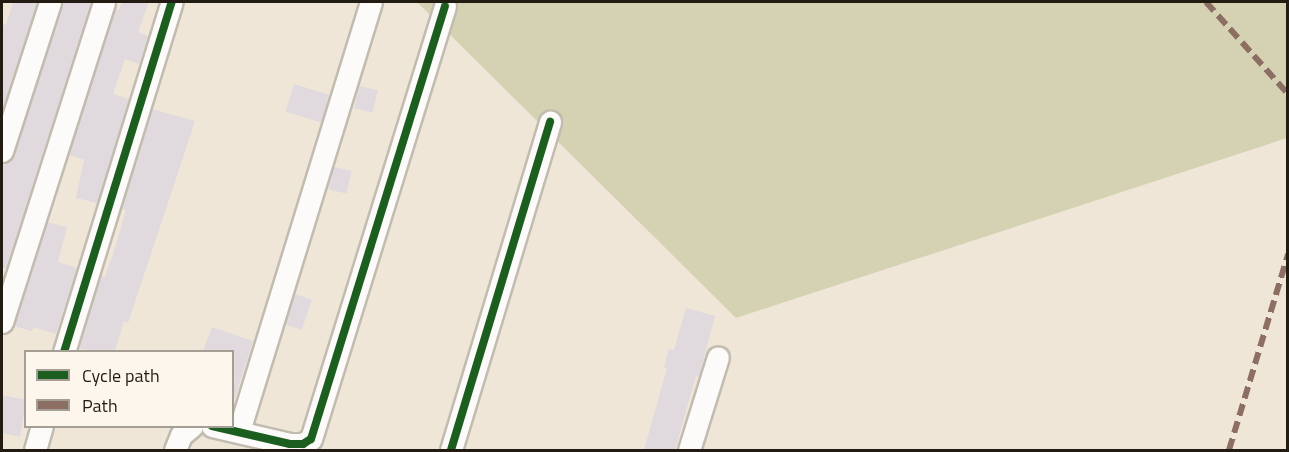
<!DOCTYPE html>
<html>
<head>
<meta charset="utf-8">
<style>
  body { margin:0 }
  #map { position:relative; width:1289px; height:452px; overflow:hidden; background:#efe6d8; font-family:"Titillium Web",sans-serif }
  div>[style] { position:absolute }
  .green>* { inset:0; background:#d4d2b3 }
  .building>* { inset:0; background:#e0d9de; transform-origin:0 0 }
  .roads { filter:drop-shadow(2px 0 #c1bbb0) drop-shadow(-2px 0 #c1bbb0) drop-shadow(0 2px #c1bbb0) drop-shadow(0 -2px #c1bbb0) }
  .street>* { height:21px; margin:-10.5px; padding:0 10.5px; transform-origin:10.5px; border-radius:10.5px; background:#fdfbf9 }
  .quiet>* { height:6px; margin-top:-3px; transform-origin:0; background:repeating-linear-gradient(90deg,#8d6e63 0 12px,transparent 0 18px) }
  .cycleway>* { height:8px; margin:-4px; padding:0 4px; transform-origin:4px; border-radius:4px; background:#1b5e20 }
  span { translate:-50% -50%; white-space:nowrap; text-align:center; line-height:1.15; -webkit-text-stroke:5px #fdf6ec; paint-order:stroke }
  .frame { position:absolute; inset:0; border:3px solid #211b12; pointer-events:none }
  .legend { position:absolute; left:24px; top:350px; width:210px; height:78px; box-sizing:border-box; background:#fdf6ec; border:2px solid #a59e95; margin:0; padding:8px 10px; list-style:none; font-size:18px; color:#211b12 }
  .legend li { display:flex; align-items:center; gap:12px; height:30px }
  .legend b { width:30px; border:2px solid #a59e95 }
</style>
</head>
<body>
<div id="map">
  <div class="green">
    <div style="clip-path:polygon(417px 2px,1287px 2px,1287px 138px,736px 318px)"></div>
  </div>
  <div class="building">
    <div style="clip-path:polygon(13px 2px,37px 2px,2px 111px,2px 24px,6px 25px)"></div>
    <div style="clip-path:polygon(62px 2px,91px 2px,6px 268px,2px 267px,2px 163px,10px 161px,14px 155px)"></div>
    <div style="clip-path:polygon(122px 2px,149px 2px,138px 32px,148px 36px,139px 64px,125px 59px,113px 94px,129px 99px,97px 203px,76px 198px,84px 160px,69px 155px,115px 9px,119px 10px)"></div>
    <div style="left:294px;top:84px;width:37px;height:29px;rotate:17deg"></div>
    <div style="left:359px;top:86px;width:19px;height:23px;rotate:12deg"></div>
    <div style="clip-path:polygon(152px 109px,195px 121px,128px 323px,124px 321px,115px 351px,92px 351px,79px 348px,101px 276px,105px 277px,114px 251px,126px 210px,122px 209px)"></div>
    <div style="left:334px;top:167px;width:18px;height:23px;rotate:13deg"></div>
    <div style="clip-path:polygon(47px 222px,67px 227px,58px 262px,77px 268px,56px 334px,33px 327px,32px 331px,14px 326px)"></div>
    <div style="left:295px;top:294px;width:18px;height:32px;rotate:19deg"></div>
    <div style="clip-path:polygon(686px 308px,715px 316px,701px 369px,699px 377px,696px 376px,675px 450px,644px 450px,667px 368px,664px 367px,669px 349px,674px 350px)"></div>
    <div style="clip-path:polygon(212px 327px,253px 341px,235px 398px,232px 398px,232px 351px,203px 351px)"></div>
    <div style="clip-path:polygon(2px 395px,26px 400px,20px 437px,2px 433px)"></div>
  </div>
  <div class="roads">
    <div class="street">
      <div style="left:2px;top:151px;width:157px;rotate:-72.1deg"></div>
      <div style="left:2px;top:322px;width:336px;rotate:-72.3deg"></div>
      <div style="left:64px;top:352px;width:366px;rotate:-72.9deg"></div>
      <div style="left:212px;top:426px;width:80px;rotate:13deg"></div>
      <div style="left:290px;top:444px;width:13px"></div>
      <div style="left:303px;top:444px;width:9px;rotate:-32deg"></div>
      <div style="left:311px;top:439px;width:453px;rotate:-72.8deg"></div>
      <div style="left:239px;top:431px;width:449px;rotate:-72.9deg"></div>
      <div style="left:35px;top:450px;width:25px;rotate:-74deg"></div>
      <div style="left:175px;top:450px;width:16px;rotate:-68deg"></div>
      <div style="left:181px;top:435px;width:14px;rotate:-39deg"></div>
      <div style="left:451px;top:450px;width:343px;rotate:-73.2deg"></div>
      <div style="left:689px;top:450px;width:97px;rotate:-72.7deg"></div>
    </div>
  </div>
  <div class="quiet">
    <div style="left:1206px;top:2px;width:123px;rotate:48.3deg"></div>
    <div style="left:1229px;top:450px;width:205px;rotate:-73.2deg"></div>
  </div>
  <div class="cycleway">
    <div style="left:64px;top:352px;width:366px;rotate:-72.9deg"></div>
    <div style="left:212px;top:426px;width:80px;rotate:13deg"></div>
    <div style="left:290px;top:444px;width:13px"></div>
    <div style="left:303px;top:444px;width:9px;rotate:-32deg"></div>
    <div style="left:311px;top:439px;width:453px;rotate:-72.8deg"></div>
    <div style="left:451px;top:450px;width:343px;rotate:-73.2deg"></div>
  </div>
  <div class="frame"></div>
  <ul class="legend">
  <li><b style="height:8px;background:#1b5e20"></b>Cycle path</li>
  <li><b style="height:8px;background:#8d6e63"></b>Path</li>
  </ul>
</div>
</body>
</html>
